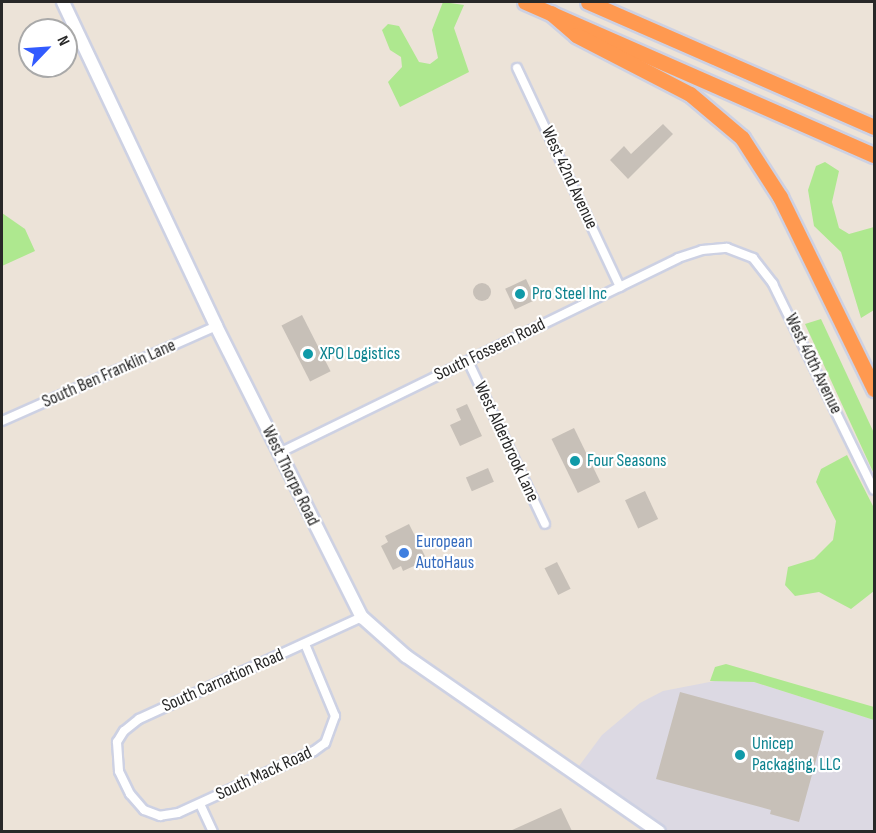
<!DOCTYPE html>
<html>
<head>
<meta charset="utf-8">
<style>
  body { margin:0 }
  #map { position:relative; width:876px; height:833px; overflow:hidden; background:#ece3d8; font-family:"Sofia Sans Condensed",sans-serif }
  div>[style] { position:absolute }
  .industrial>* { inset:0; background:#dcd9e3 }
  .green>* { inset:0; background:#aee88f }
  .building>* { inset:0; background:#c7c0b8; transform-origin:0 0 }
  .round { border-radius:50% }
  .roads { filter:drop-shadow(2px 0 #cdd1e3) drop-shadow(-2px 0 #cdd1e3) drop-shadow(0 2px #cdd1e3) drop-shadow(0 -2px #cdd1e3) }
  .street>* { height:8px; margin:-4px; padding:0 4px; transform-origin:4px; border-radius:4px; background:#fff }
  .secondary>* { height:12px; margin:-6px; padding:0 6px; transform-origin:6px; border-radius:6px; background:#fff }
  .highway>* { height:15px; margin:-7.5px; padding:0 7.5px; transform-origin:7.5px; border-radius:7.5px; background:#ff9950 }
  .dots>* { width:16px; height:16px; translate:-50% -50%; box-sizing:border-box; border:3px solid #fff; border-radius:50% }
  span { translate:-50% -50%; white-space:nowrap; text-align:center; line-height:1.15; -webkit-text-stroke:4.5px #fff; paint-order:stroke }
  .street-label { font-size:18px; color:#282828 }
  .culture-label { font-size:18px; color:#0d838f }
  .left { translate:0 -50%; text-align:left }
  .shop-label { font-size:18px; color:#366cbe }
  .frame { position:absolute; inset:0; border:3px solid #282828; pointer-events:none }
  .north { position:absolute; left:18px; top:18px; width:60px; height:60px; box-sizing:border-box; background:#fff; border:2px solid #a9a9a9; border-radius:50%; rotate:65deg; font-size:16px; font-weight:700; line-height:24px; text-align:center; color:#282828 }
  .north::after { content:''; display:block; margin:auto; width:21px; height:27px; background:#325bff; clip-path:polygon(50% 0,100% 100%,50% 72%,0 100%) }
</style>
</head>
<body>
<div id="map">
  <div class="industrial">
    <div style="clip-path:polygon(720px 680px,754px 682px,874px 720px,874px 831px,667px 831px,576px 770px,602px 735px,640px 703px,663px 691px)"></div>
  </div>
  <div class="green">
    <div style="clip-path:polygon(443px 2px,464px 5px,454px 28px,469px 72px,400px 107px,388px 82px,402px 67px,401px 57px,390px 50px,382px 30px,388px 24px,399px 26px,419px 62px,430px 64px,438px 58px,432px 30px)"></div>
    <div style="clip-path:polygon(825px 162px,839px 171px,832px 202px,839px 228px,849px 234px,874px 227px,874px 310px,861px 318px,841px 252px,814px 226px,808px 190px,816px 166px)"></div>
    <div style="clip-path:polygon(2px 213px,25px 229px,35px 251px,2px 266px)"></div>
    <div style="clip-path:polygon(821px 319px,874px 433px,874px 474px,805px 324px)"></div>
    <div style="clip-path:polygon(847px 455px,874px 508px,874px 591px,851px 609px,819px 592px,795px 596px,785px 585px,788px 567px,814px 559px,833px 540px,836px 521px,816px 482px,821px 469px)"></div>
    <div style="clip-path:polygon(726px 664px,874px 707px,874px 720px,754px 682px,710px 681px,715px 667px)"></div>
  </div>
  <div class="building">
    <div style="clip-path:polygon(663px 124px,673px 134px,628px 179px,610px 160px,624px 146px,631px 154px)"></div>
    <div style="left:526px;top:279px;width:23px;height:23px;rotate:65deg"></div>
    <div class="round" style="left:473px;top:283px;width:18px;height:18px"></div>
    <div style="left:302px;top:315px;width:63px;height:23px;rotate:63deg"></div>
    <div style="clip-path:polygon(467px 404px,482px 436px,460px 446px,450px 425px,461px 420px,456px 409px)"></div>
    <div style="left:574px;top:428px;width:60px;height:25px;rotate:64deg"></div>
    <div style="left:488px;top:468px;width:15px;height:24px;rotate:67deg"></div>
    <div style="left:645px;top:491px;width:31px;height:22px;rotate:65deg"></div>
    <div style="clip-path:polygon(409px 524px,427px 560px,403px 571px,401px 566px,393px 570px,381px 546px,388px 542px,385px 536px)"></div>
    <div style="left:557px;top:562px;width:30px;height:14px;rotate:63deg"></div>
    <div style="clip-path:polygon(680px 692px,824px 731px,799px 822px,770px 814px,771px 810px,656px 779px)"></div>
    <div style="clip-path:polygon(561px 808px,572px 831px,510px 831px)"></div>
  </div>
  <div class="roads">
    <div class="street">
      <div style="left:517px;top:68px;width:242px;rotate:64.8deg"></div>
      <div style="left:468px;top:361px;width:180px;rotate:64.7deg"></div>
      <div style="left:2px;top:421px;width:234px;rotate:-23.9deg"></div>
      <div style="left:279px;top:453px;width:444px;rotate:-26deg"></div>
      <div style="left:678px;top:258px;width:25px;rotate:-18deg"></div>
      <div style="left:702px;top:250px;width:25px;rotate:-5deg"></div>
      <div style="left:727px;top:248px;width:28px;rotate:21deg"></div>
      <div style="left:753px;top:258px;width:33px;rotate:52deg"></div>
      <div style="left:773px;top:284px;width:229px;rotate:63.9deg"></div>
      <div style="left:305px;top:644px;width:78px;rotate:67.4deg"></div>
      <div style="left:335px;top:716px;width:29px;rotate:110deg"></div>
      <div style="left:325px;top:743px;width:14px;rotate:144deg"></div>
      <div style="left:314px;top:751px;width:149px;rotate:155.5deg"></div>
      <div style="left:178px;top:813px;width:18px;rotate:171deg"></div>
      <div style="left:160px;top:816px;width:17px;rotate:-159deg"></div>
      <div style="left:144px;top:810px;width:21px;rotate:-131deg"></div>
      <div style="left:130px;top:794px;width:25px;rotate:-116deg"></div>
      <div style="left:119px;top:771px;width:29px;rotate:-94deg"></div>
      <div style="left:117px;top:742px;width:13px;rotate:-58deg"></div>
      <div style="left:124px;top:731px;width:19px;rotate:-39deg"></div>
      <div style="left:139px;top:719px;width:245px;rotate:-24.6deg"></div>
      <div style="left:200px;top:804px;width:31px;rotate:65deg"></div>
    </div>
    <div class="secondary">
      <div style="left:63px;top:2px;width:358px;rotate:64.7deg"></div>
      <div style="left:216px;top:326px;width:326px;rotate:63.4deg"></div>
      <div style="left:362px;top:617px;width:59px;rotate:41.6deg"></div>
      <div style="left:406px;top:656px;width:308px;rotate:34.8deg"></div>
    </div>
    <div class="highway">
      <div style="left:525px;top:2px;width:381px;rotate:23.7deg"></div>
      <div style="left:588px;top:2px;width:312px;rotate:23.6deg"></div>
      <div style="left:551px;top:13px;width:33px;rotate:41deg"></div>
      <div style="left:576px;top:35px;width:128px;rotate:27.4deg"></div>
      <div style="left:690px;top:94px;width:68px;rotate:40.2deg"></div>
      <div style="left:742px;top:138px;width:70px;rotate:57.2deg"></div>
      <div style="left:780px;top:197px;width:214px;rotate:63.9deg"></div>
    </div>
  </div>
  <div class="dots">
    <div style="left:520px;top:294px;background:#0f9aa8"></div>
    <div style="left:308px;top:354px;background:#0f9aa8"></div>
    <div style="left:575px;top:461px;background:#0f9aa8"></div>
    <div style="left:404px;top:553px;background:#3f7fe0"></div>
    <div style="left:740px;top:755px;background:#0f9aa8"></div>
  </div>
  <div class="street-label">
    <span style="left:569px;top:178px;rotate:65deg">West 42nd Avenue</span>
    <span style="left:490px;top:350px;rotate:-26deg">South Fosseen Road</span>
    <span style="left:813px;top:364px;rotate:64deg">West 40th Avenue</span>
    <span style="left:109px;top:374px;rotate:-24deg">South Ben Franklin Lane</span>
    <span style="left:506px;top:442px;rotate:65deg">West Alderbrook Lane</span>
    <span style="left:290px;top:476px;rotate:64deg">West Thorpe Road</span>
    <span style="left:223px;top:681px;rotate:-24deg">South Carnation Road</span>
    <span style="left:264px;top:774px;rotate:-25deg">South Mack Road</span>
  </div>
  <div class="culture-label">
    <span class="left" style="left:532px;top:294px">Pro Steel Inc</span>
    <span class="left" style="left:320px;top:354px">XPO Logistics</span>
    <span class="left" style="left:587px;top:461px">Four Seasons</span>
    <span class="left" style="left:752px;top:755px">Unicep<br>Packaging, LLC</span>
  </div>
  <div class="shop-label">
    <span class="left" style="left:416px;top:553px">European<br>AutoHaus</span>
  </div>
  <div class="frame"></div>
  <div class="north">N</div>
</div>
</body>
</html>
